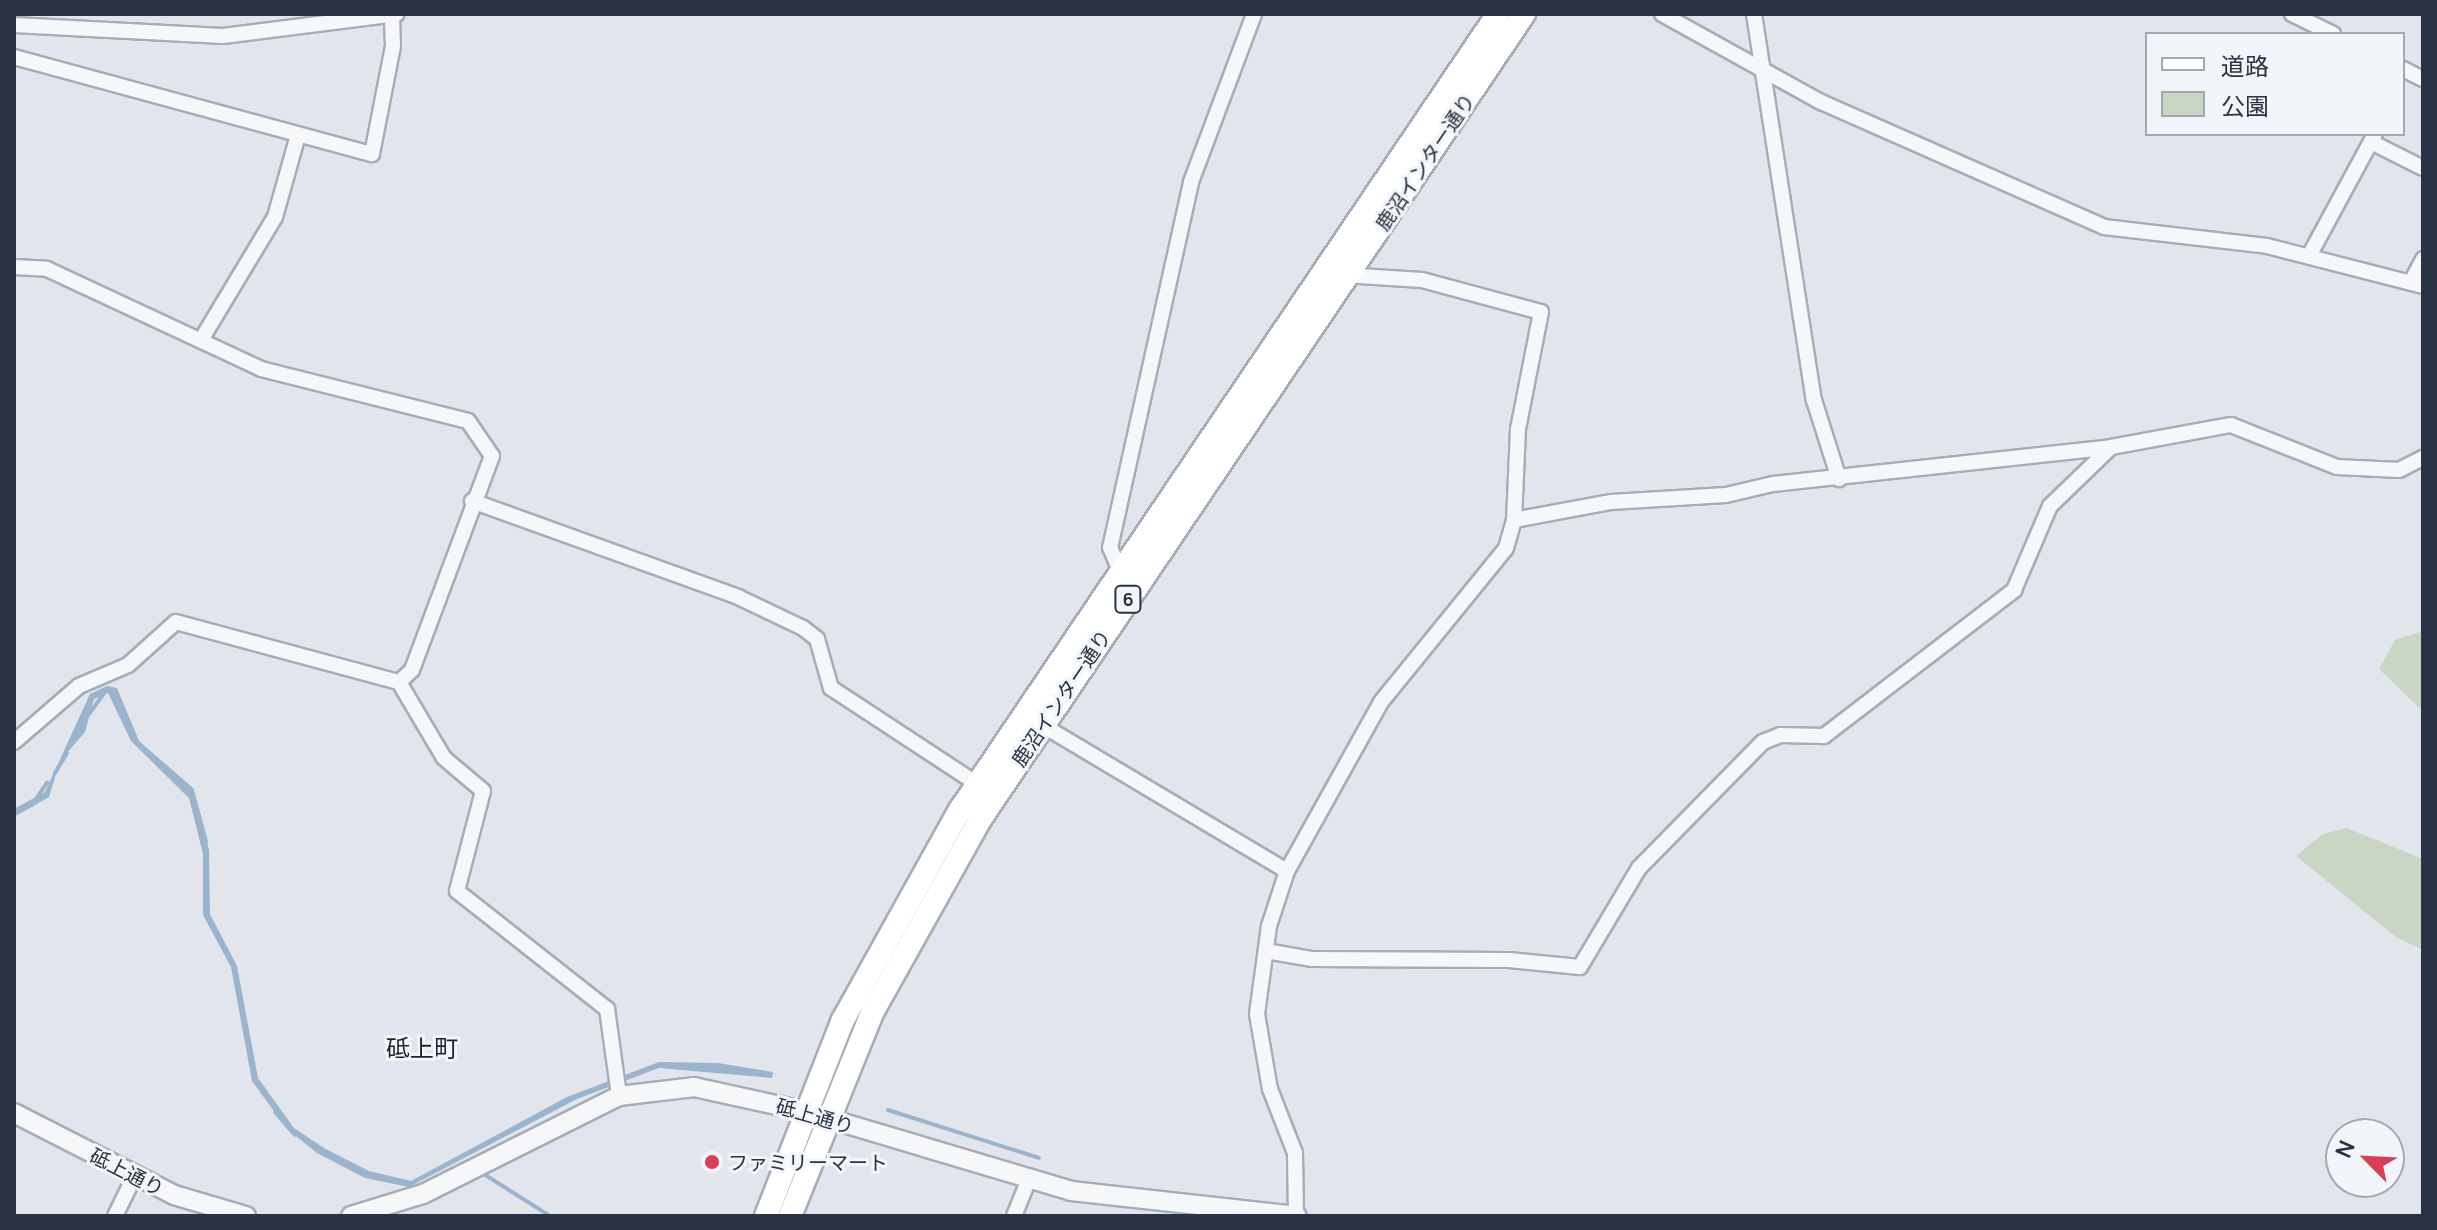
<!DOCTYPE html>
<html>
<head>
<meta charset="utf-8">
<style>
  body { margin:0 }
  #map { position:relative; width:2437px; height:1230px; overflow:hidden; background:#e2e6ec; font-family:Manrope,"Noto Sans JP",sans-serif }
  div>[style] { position:absolute }
  .green>* { inset:0; background:#c8d6c3 }
  .water>* { inset:0; background:#9bb4ce }
  .stream>* { height:4px; margin:-2px; padding:0 2px; transform-origin:2px; border-radius:2px; background:#9bb4ce }
  .roads { filter:drop-shadow(2px 0 #a7adb7) drop-shadow(-2px 0 #a7adb7) drop-shadow(0 2px #a7adb7) drop-shadow(0 -2px #a7adb7) }
  .minor>* { height:14px; margin:-7px; padding:0 7px; transform-origin:7px; border-radius:7px; background:#f5f7f9 }
  .tertiary>* { height:18px; margin:-9px; padding:0 9px; transform-origin:9px; border-radius:9px; background:#f5f7f9 }
  .primary>* { height:22px; margin:-11px; padding:0 11px; transform-origin:11px; border-radius:11px; background:#fff }
  .dots>* { width:22px; height:22px; translate:-50% -50%; box-sizing:border-box; border:4px solid #f2f5f9; border-radius:50% }
  span { translate:-50% -50%; white-space:nowrap; text-align:center; line-height:1.15; -webkit-text-stroke:6px #f2f5f9; paint-order:stroke }
  .shield-label span { padding:2px 6px; background:#f2f5f9; border:2px solid; border-radius:6px; -webkit-text-stroke-width:0 }
  .shield-label { font-size:18px; color:#293345; font-weight:700 }
  .street-label { font-size:20px; color:#293345 }
  .poi-label { font-size:20px; color:#293345 }
  .left { translate:0 -50%; text-align:left }
  .quarter-label { font-size:24px; color:#1b2436 }
  .frame { position:absolute; inset:0; border:16px solid #293345; pointer-events:none }
  .legend { position:absolute; left:2145px; top:32px; width:260px; height:104px; box-sizing:border-box; background:#f2f5f9; border:2px solid #a2a7b1; margin:0; padding:10px 14px; list-style:none; font-size:24px; color:#293345 }
  .legend li { display:flex; align-items:center; gap:16px; height:40px }
  .legend b { width:40px; border:2px solid #a2a7b1 }
  .north { position:absolute; left:2325px; top:1118px; width:80px; height:80px; box-sizing:border-box; background:#f2f5f9; border:2px solid #a2a7b1; border-radius:50%; rotate:294deg; font-size:22px; font-weight:700; line-height:32px; text-align:center; color:#293345 }
  .north::after { content:''; display:block; margin:auto; width:28px; height:36px; background:#d83f57; clip-path:polygon(50% 0,100% 100%,50% 72%,0 100%) }
</style>
</head>
<body>
<div id="map">
  <div class="green">
    <div style="clip-path:polygon(2423px 631px,2423px 711px,2379px 669px,2395px 640px)"></div>
    <div style="clip-path:polygon(2347px 828px,2423px 859px,2423px 950px,2396px 937px,2296px 856px,2323px 834px)"></div>
  </div>
  <div class="water">
    <div style="clip-path:polygon(107px 686px,117px 688px,139px 741px,193px 788px,209px 850px,210px 914px,237px 966px,258px 1078px,294px 1128px,324px 1148px,369px 1171px,411px 1181px,567px 1097px,659px 1062px,718px 1063px,773px 1072px,772px 1078px,659px 1068px,577px 1099px,409px 1187px,365px 1178px,317px 1153px,287px 1129px,252px 1081px,231px 967px,203px 915px,203px 854px,189px 798px,131px 741px,108px 693px,94px 699px,85px 732px,60px 761px,49px 797px,14px 817px,14px 809px,45px 792px,90px 694px)"></div>
  </div>
  <div class="stream">
    <div style="left:89px;top:714px;width:26px;rotate:-54deg"></div>
    <div style="left:55px;top:773px;width:23px;rotate:-59deg"></div>
    <div style="left:192px;top:790px;width:54px;rotate:74.9deg"></div>
    <div style="left:32px;top:805px;width:27px;rotate:-56deg"></div>
    <div style="left:888px;top:1110px;width:158px;rotate:17.6deg"></div>
    <div style="left:275px;top:1112px;width:30px;rotate:49deg"></div>
    <div style="left:479px;top:1171px;width:84px;rotate:32.4deg"></div>
  </div>
  <div class="roads">
    <div class="minor">
      <div style="left:1662px;top:14px;width:182px;rotate:29deg"></div>
      <div style="left:1821px;top:102px;width:309px;rotate:23.8deg"></div>
      <div style="left:2104px;top:227px;width:164px;rotate:6.6deg"></div>
      <div style="left:2267px;top:246px;width:161px;rotate:14.4deg"></div>
      <div style="left:1754px;top:14px;width:391px;rotate:81.2deg"></div>
      <div style="left:1814px;top:400px;width:83px;rotate:72.4deg"></div>
      <div style="left:2292px;top:14px;width:46px;rotate:26deg"></div>
      <div style="left:14px;top:25px;width:209px;rotate:3deg"></div>
      <div style="left:223px;top:36px;width:175px;rotate:-7.2deg"></div>
      <div style="left:14px;top:57px;width:371px;rotate:15.2deg"></div>
      <div style="left:372px;top:154px;width:110px;rotate:-79deg"></div>
      <div style="left:393px;top:46px;width:32px;rotate:-92deg"></div>
      <div style="left:2403px;top:69px;width:22px;rotate:27deg"></div>
      <div style="left:2371px;top:142px;width:58px;rotate:26.6deg"></div>
      <div style="left:2309px;top:256px;width:139px;rotate:-61.6deg"></div>
      <div style="left:14px;top:267px;width:33px;rotate:3deg"></div>
      <div style="left:47px;top:269px;width:236px;rotate:25deg"></div>
      <div style="left:261px;top:369px;width:213px;rotate:14.1deg"></div>
      <div style="left:468px;top:421px;width:42px;rotate:55.6deg"></div>
      <div style="left:492px;top:456px;width:228px;rotate:110.5deg"></div>
      <div style="left:412px;top:670px;width:18px;rotate:137deg"></div>
      <div style="left:1344px;top:275px;width:78px;rotate:3.7deg"></div>
      <div style="left:1422px;top:280px;width:123px;rotate:15.1deg"></div>
      <div style="left:1541px;top:312px;width:119px;rotate:101.1deg"></div>
      <div style="left:1518px;top:429px;width:91px;rotate:92.5deg"></div>
      <div style="left:2411px;top:282px;width:26px;rotate:-62deg"></div>
      <div style="left:201px;top:340px;width:144px;rotate:-59deg"></div>
      <div style="left:275px;top:217px;width:85px;rotate:-74.3deg"></div>
      <div style="left:472px;top:501px;width:283px;rotate:19.8deg"></div>
      <div style="left:738px;top:597px;width:72px;rotate:25.5deg"></div>
      <div style="left:803px;top:628px;width:18px;rotate:38deg"></div>
      <div style="left:817px;top:639px;width:51px;rotate:74.1deg"></div>
      <div style="left:831px;top:688px;width:181px;rotate:33.3deg"></div>
      <div style="left:1123px;top:578px;width:33px;rotate:-113deg"></div>
      <div style="left:1110px;top:548px;width:375px;rotate:-77.5deg"></div>
      <div style="left:1191px;top:182px;width:179px;rotate:-69.4deg"></div>
      <div style="left:1042px;top:725px;width:285px;rotate:30.8deg"></div>
      <div style="left:1287px;top:871px;width:193px;rotate:-60.9deg"></div>
      <div style="left:1381px;top:702px;width:198px;rotate:-50.9deg"></div>
      <div style="left:1506px;top:548px;width:29px;rotate:-74deg"></div>
      <div style="left:1514px;top:520px;width:99px;rotate:-10.5deg"></div>
      <div style="left:1611px;top:502px;width:115px;rotate:-3.5deg"></div>
      <div style="left:1726px;top:495px;width:48px;rotate:-13.2deg"></div>
      <div style="left:1773px;top:484px;width:340px;rotate:-6.2deg"></div>
      <div style="left:2111px;top:447px;width:122px;rotate:-10.4deg"></div>
      <div style="left:2231px;top:425px;width:114px;rotate:21.6deg"></div>
      <div style="left:2337px;top:467px;width:62px;rotate:2.8deg"></div>
      <div style="left:2399px;top:470px;width:27px;rotate:-27deg"></div>
      <div style="left:14px;top:742px;width:86px;rotate:-40.7deg"></div>
      <div style="left:79px;top:686px;width:53px;rotate:-23.2deg"></div>
      <div style="left:128px;top:665px;width:64px;rotate:-41.9deg"></div>
      <div style="left:176px;top:622px;width:231px;rotate:15.1deg"></div>
      <div style="left:399px;top:682px;width:88px;rotate:59.4deg"></div>
      <div style="left:444px;top:758px;width:51px;rotate:40.2deg"></div>
      <div style="left:483px;top:791px;width:103px;rotate:104.6deg"></div>
      <div style="left:457px;top:891px;width:191px;rotate:38.2deg"></div>
      <div style="left:607px;top:1009px;width:88px;rotate:82.1deg"></div>
      <div style="left:1287px;top:871px;width:58px;rotate:108.1deg"></div>
      <div style="left:1269px;top:926px;width:89px;rotate:97.8deg"></div>
      <div style="left:1257px;top:1014px;width:76px;rotate:80.2deg"></div>
      <div style="left:1270px;top:1089px;width:69px;rotate:68.7deg"></div>
      <div style="left:1295px;top:1153px;width:63px;rotate:89.1deg"></div>
      <div style="left:1266px;top:951px;width:47px;rotate:9.9deg"></div>
      <div style="left:1312px;top:959px;width:197px;rotate:0.3deg"></div>
      <div style="left:1509px;top:960px;width:71px;rotate:5.6deg"></div>
      <div style="left:1580px;top:967px;width:115px;rotate:-59.2deg"></div>
      <div style="left:1639px;top:868px;width:177px;rotate:-45.5deg"></div>
      <div style="left:1763px;top:742px;width:18px;rotate:-22deg"></div>
      <div style="left:1780px;top:735px;width:44px;rotate:1.3deg"></div>
      <div style="left:1824px;top:736px;width:240px;rotate:-37.5deg"></div>
      <div style="left:2014px;top:590px;width:91px;rotate:-66.8deg"></div>
      <div style="left:2050px;top:506px;width:85px;rotate:-44deg"></div>
      <div style="left:115px;top:1216px;width:43px;rotate:-64deg"></div>
      <div style="left:1014px;top:1216px;width:38px;rotate:-68deg"></div>
    </div>
    <div class="tertiary">
      <div style="left:14px;top:1113px;width:180px;rotate:27.1deg"></div>
      <div style="left:174px;top:1195px;width:75px;rotate:16.3deg"></div>
      <div style="left:351px;top:1216px;width:75px;rotate:-17deg"></div>
      <div style="left:423px;top:1194px;width:219px;rotate:-26.6deg"></div>
      <div style="left:619px;top:1096px;width:76px;rotate:-6.8deg"></div>
      <div style="left:694px;top:1087px;width:112px;rotate:12.4deg"></div>
      <div style="left:803px;top:1111px;width:280px;rotate:16.6deg"></div>
      <div style="left:1071px;top:1191px;width:227px;rotate:6.3deg"></div>
    </div>
    <div class="primary">
      <div style="left:766px;top:1216px;width:211px;rotate:-68.6deg"></div>
      <div style="left:843px;top:1020px;width:240px;rotate:-60.9deg"></div>
      <div style="left:960px;top:810px;width:961px;rotate:-55.95deg"></div>
      <div style="left:790px;top:1216px;width:221px;rotate:-68deg"></div>
      <div style="left:873px;top:1011px;width:218px;rotate:-60.8deg"></div>
      <div style="left:979px;top:821px;width:974px;rotate:-55.97deg"></div>
    </div>
  </div>
  <div class="dots">
    <div style="left:712px;top:1162px;background:#d83f57"></div>
  </div>
  <div class="shield-label">
    <span style="left:1128px;top:599px">6</span>
  </div>
  <div class="street-label">
    <span style="left:1425px;top:162px;rotate:-56deg">鹿沼インター通り</span>
    <span style="left:1061px;top:698px;rotate:-56deg">鹿沼インター通り</span>
    <span style="left:815px;top:1116px;rotate:16deg">砥上通り</span>
    <span style="left:127px;top:1172px;rotate:27deg">砥上通り</span>
  </div>
  <div class="poi-label">
    <span class="left" style="left:728px;top:1162px">ファミリーマート</span>
  </div>
  <div class="quarter-label">
    <span style="left:422px;top:1048px">砥上町</span>
  </div>
  <div class="frame"></div>
  <ul class="legend">
  <li><b style="height:10px;background:#fff"></b>道路</li>
  <li><b style="height:22px;background:#c8d6c3"></b>公園</li>
  </ul>
  <div class="north">N</div>
</div>
</body>
</html>
